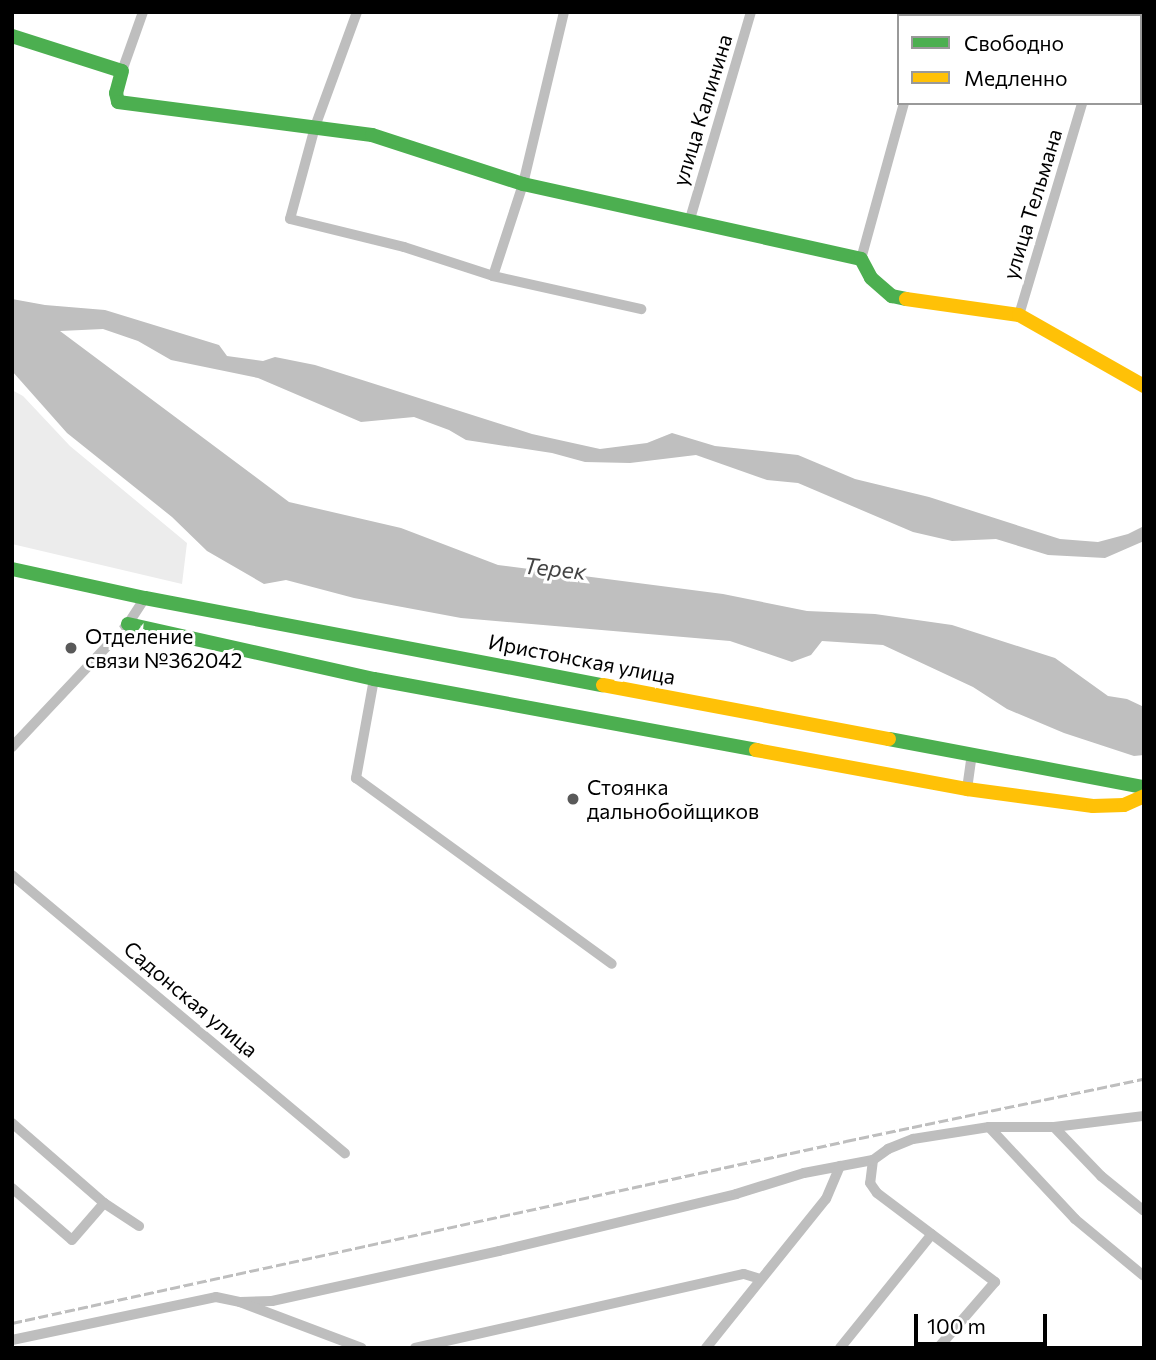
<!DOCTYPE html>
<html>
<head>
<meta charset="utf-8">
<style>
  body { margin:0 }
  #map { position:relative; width:1156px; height:1360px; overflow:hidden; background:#fff; font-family:Commissioner,sans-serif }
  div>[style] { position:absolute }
  .green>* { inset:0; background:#ececec }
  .water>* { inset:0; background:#bfbfbf }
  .street>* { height:10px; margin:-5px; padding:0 5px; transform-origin:5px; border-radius:5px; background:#bebebe }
  .fast>* { height:14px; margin:-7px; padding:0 7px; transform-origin:7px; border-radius:7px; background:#4caf50 }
  .slow>* { height:14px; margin:-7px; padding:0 7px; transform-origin:7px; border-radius:7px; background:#ffc107 }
  .rail>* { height:2.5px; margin-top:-1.25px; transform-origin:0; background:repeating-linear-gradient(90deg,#bebebe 0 10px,transparent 0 13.5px) }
  .dots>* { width:19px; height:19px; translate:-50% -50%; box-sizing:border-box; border:4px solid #fff; border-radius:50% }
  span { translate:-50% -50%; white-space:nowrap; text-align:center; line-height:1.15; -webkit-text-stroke:6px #fff; paint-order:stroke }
  .street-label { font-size:21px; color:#000 }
  .poi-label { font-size:21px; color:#000 }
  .left { translate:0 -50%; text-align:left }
  .water-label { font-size:23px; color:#444; font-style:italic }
  .frame { position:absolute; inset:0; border:14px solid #000; pointer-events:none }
  .legend { position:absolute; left:897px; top:14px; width:245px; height:91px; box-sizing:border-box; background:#fff; border:2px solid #999; margin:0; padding:9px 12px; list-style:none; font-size:21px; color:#000 }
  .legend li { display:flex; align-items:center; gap:14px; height:35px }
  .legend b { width:35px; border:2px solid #999 }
  .scale { position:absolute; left:914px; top:1314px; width:133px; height:32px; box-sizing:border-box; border:4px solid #000; border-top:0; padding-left:9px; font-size:21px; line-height:24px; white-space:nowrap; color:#000; -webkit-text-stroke:5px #fff; paint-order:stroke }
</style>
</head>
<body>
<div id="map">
  <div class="green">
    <div style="clip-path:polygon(12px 390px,23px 396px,70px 446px,187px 543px,182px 584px,12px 544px)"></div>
  </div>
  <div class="water">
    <div style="clip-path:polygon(12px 299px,45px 305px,105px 310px,219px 345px,227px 356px,263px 361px,275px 357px,315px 365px,532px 434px,600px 449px,647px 443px,672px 433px,715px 446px,798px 455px,855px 479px,929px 497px,1060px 539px,1098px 542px,1128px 534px,1144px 526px,1144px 541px,1105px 558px,1048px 555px,996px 539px,952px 541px,913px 532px,798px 483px,767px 480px,696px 455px,630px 463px,585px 462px,552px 453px,466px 440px,449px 430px,414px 417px,361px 422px,258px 378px,171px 360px,138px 341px,103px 329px,60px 331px,289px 502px,401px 528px,498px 565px,723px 594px,807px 611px,875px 614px,952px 625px,1055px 658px,1108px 696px,1127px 699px,1144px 707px,1144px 755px,1134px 756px,1064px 733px,1007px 709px,973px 687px,883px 645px,822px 641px,811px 655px,792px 662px,730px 641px,461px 618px,354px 598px,286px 580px,264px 584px,207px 551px,172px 517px,67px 433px,12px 371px)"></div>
  </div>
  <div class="street">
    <div style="left:357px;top:12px;width:122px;rotate:110.1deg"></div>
    <div style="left:315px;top:127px;width:95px;rotate:105.2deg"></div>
    <div style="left:290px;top:219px;width:117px;rotate:13.8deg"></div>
    <div style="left:404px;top:247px;width:94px;rotate:18deg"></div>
    <div style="left:493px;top:276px;width:152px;rotate:12.6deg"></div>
    <div style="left:928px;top:16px;width:4px;rotate:-76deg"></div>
    <div style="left:1108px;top:16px;width:4px;rotate:-76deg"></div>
    <div style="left:122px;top:71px;width:63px;rotate:-70.4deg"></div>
    <div style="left:690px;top:219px;width:216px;rotate:-73.6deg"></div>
    <div style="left:861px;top:259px;width:162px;rotate:-74.6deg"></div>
    <div style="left:493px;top:276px;width:97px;rotate:-71.9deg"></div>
    <div style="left:523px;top:184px;width:177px;rotate:-76.6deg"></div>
    <div style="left:1019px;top:315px;width:221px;rotate:-73.4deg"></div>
    <div style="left:374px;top:679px;width:101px;rotate:100.3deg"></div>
    <div style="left:356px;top:778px;width:316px;rotate:36deg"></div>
    <div style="left:12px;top:747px;width:169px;rotate:-46.7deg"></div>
    <div style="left:128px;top:624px;width:31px;rotate:-57deg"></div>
    <div style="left:967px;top:789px;width:34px;rotate:-82deg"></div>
    <div style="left:12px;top:875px;width:434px;rotate:39.9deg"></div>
    <div style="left:12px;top:1123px;width:122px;rotate:41deg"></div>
    <div style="left:104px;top:1203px;width:42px;rotate:33.3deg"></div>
    <div style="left:989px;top:1127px;width:126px;rotate:46.9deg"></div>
    <div style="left:1075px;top:1219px;width:89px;rotate:39.6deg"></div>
    <div style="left:1054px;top:1127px;width:68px;rotate:46.2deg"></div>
    <div style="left:1101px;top:1176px;width:55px;rotate:39.1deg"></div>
    <div style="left:873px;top:1160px;width:23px;rotate:97deg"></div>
    <div style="left:870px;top:1183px;width:12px;rotate:55deg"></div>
    <div style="left:877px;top:1193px;width:148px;rotate:37deg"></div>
    <div style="left:995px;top:1282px;width:87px;rotate:130.8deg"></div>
    <div style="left:12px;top:1188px;width:79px;rotate:40.9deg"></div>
    <div style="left:72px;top:1240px;width:49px;rotate:-49.1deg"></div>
    <div style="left:240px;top:1302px;width:32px;rotate:-2deg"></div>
    <div style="left:272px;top:1301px;width:232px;rotate:-12.4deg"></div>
    <div style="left:499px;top:1251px;width:244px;rotate:-13.5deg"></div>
    <div style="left:736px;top:1194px;width:71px;rotate:-17.2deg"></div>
    <div style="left:804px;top:1173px;width:70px;rotate:-10.7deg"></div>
    <div style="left:873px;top:1160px;width:19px;rotate:-36deg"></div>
    <div style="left:888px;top:1149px;width:27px;rotate:-22deg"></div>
    <div style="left:913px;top:1139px;width:77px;rotate:-9deg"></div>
    <div style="left:989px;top:1127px;width:65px"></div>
    <div style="left:1054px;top:1127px;width:91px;rotate:-7deg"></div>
    <div style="left:12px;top:1340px;width:208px;rotate:-11.9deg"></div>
    <div style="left:216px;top:1297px;width:25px;rotate:12deg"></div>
    <div style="left:240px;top:1302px;width:130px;rotate:20.7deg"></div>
    <div style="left:415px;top:1348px;width:337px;rotate:-12.7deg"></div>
    <div style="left:744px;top:1274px;width:17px;rotate:17deg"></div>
    <div style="left:706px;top:1348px;width:191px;rotate:-51.2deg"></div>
    <div style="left:826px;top:1199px;width:36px;rotate:-67deg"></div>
    <div style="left:840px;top:1348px;width:146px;rotate:-51.1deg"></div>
  </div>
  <div class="fast">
    <div style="left:12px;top:36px;width:115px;rotate:17.7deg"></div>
    <div style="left:122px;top:71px;width:23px;rotate:105deg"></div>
    <div style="left:116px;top:93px;width:9px;rotate:77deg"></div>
    <div style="left:118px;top:102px;width:256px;rotate:7.4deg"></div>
    <div style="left:372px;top:135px;width:159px;rotate:18deg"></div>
    <div style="left:523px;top:184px;width:346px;rotate:12.5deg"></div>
    <div style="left:861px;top:259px;width:21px;rotate:62deg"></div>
    <div style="left:871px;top:278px;width:28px;rotate:41deg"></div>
    <div style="left:892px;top:296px;width:14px;rotate:12deg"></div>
    <div style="left:12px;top:569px;width:136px;rotate:12.3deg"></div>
    <div style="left:145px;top:598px;width:466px;rotate:10.8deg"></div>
    <div style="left:128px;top:624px;width:252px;rotate:12.6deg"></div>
    <div style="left:374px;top:679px;width:389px;rotate:10.5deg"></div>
    <div style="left:889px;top:739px;width:259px;rotate:10.7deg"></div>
  </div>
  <div class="slow">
    <div style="left:906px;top:299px;width:114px;rotate:8.1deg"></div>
    <div style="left:1019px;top:315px;width:144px;rotate:29.6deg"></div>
    <div style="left:603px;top:685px;width:291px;rotate:10.7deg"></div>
    <div style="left:756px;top:750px;width:215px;rotate:10.5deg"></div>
    <div style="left:967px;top:789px;width:127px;rotate:7.7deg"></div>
    <div style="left:1093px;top:806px;width:31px;rotate:-2deg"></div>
    <div style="left:1124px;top:805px;width:22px;rotate:-24deg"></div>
  </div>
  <div class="rail">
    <div style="left:12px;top:1323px;width:854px;rotate:-12.31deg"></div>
    <div style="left:846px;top:1141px;width:304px;rotate:-11.8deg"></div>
  </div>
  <div class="dots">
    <div style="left:71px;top:648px;background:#595959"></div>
    <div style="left:573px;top:799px;background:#595959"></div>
  </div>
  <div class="street-label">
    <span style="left:702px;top:110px;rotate:-73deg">улица Калинина</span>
    <span style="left:1032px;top:204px;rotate:-73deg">улица Тельмана</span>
    <span style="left:582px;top:659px;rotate:11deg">Иристонская улица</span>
    <span style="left:191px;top:999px;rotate:40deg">Садонская улица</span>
  </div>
  <div class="poi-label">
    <span class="left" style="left:85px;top:648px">Отделение<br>связи №362042</span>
    <span class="left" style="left:587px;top:799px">Стоянка<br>дальнобойщиков</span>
  </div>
  <div class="water-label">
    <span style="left:555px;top:568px;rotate:6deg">Терек</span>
  </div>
  <div class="frame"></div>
  <ul class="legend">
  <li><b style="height:9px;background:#4caf50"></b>Свободно</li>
  <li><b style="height:9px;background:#ffc107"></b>Медленно</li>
  </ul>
  <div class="scale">100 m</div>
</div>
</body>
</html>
